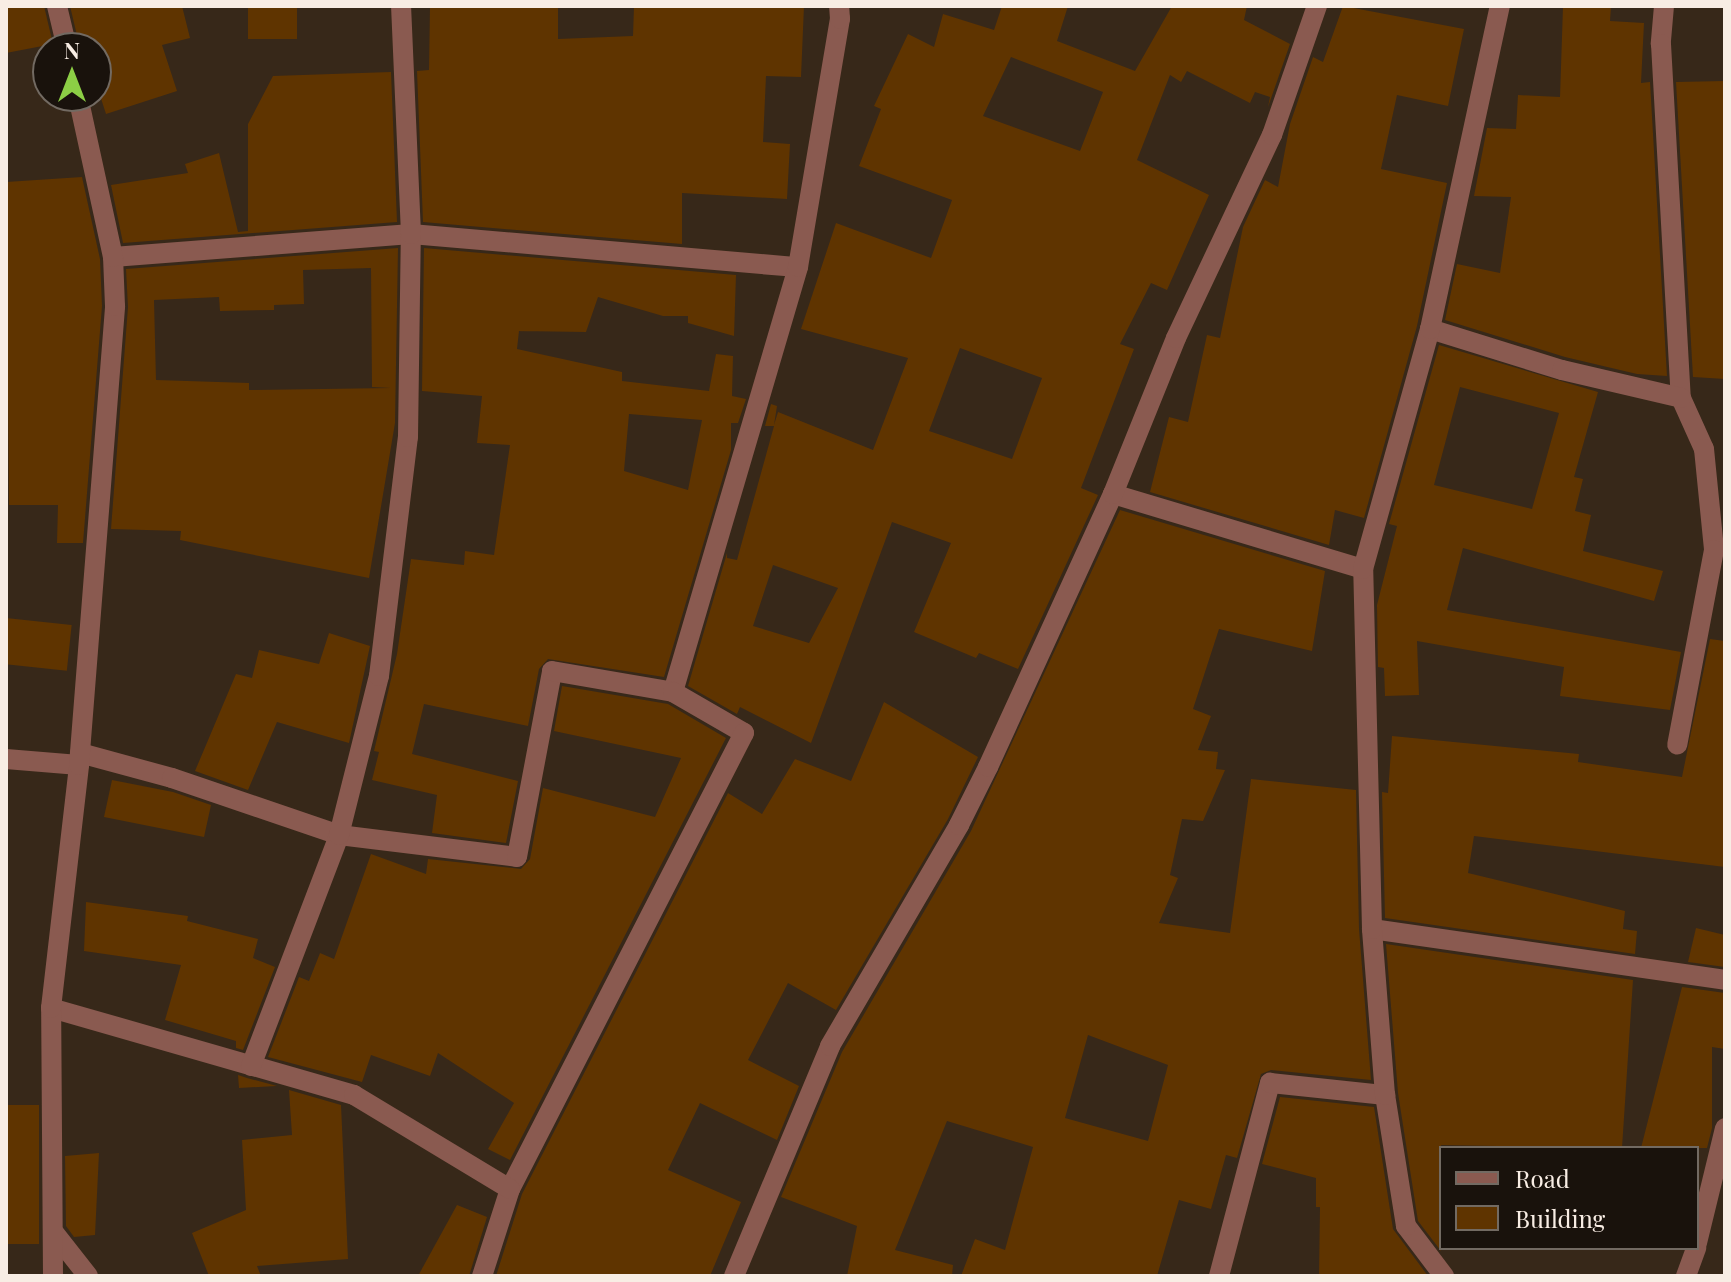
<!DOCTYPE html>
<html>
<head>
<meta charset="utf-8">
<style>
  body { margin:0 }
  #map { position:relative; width:1731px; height:1282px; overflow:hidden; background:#372819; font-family:"Playfair Display",serif }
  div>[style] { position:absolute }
  .building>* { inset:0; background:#5f3400; transform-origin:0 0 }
  .minor>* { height:20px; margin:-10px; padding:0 10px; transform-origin:10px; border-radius:10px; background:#8a5a50 }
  span { translate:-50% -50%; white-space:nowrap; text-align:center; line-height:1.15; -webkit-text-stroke:8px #19120c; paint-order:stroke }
  .frame { position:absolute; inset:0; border:8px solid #f8ede4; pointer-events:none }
  .legend { position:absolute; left:1439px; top:1146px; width:260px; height:104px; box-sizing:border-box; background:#19120c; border:2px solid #726a62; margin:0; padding:10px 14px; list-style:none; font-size:24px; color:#f8ede4 }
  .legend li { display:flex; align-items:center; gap:16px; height:40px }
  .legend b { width:40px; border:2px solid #726a62 }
  .north { position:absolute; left:32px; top:32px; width:80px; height:80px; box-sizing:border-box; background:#19120c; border:2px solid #726a62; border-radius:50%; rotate:0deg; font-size:22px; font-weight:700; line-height:32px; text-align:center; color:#f8ede4 }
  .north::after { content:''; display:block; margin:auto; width:28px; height:36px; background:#8cce45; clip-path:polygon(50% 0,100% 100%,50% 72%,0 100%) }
</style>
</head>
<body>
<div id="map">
  <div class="building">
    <div style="clip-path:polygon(6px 6px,44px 6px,53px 44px,6px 53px)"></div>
    <div style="clip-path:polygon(70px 6px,182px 6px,190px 38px,162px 45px,177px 91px,106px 114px,96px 83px,96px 48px,80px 48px)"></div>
    <div style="left:248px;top:6px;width:49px;height:33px"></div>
    <div style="clip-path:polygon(430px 6px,558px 6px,558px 39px,633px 36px,634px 6px,804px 6px,801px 77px,766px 76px,763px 142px,790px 144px,787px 199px,682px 193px,682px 244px,423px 222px,417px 71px,429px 70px)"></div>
    <div style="clip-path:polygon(evenodd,1002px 6px,1068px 6px,1057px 41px,1135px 71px,1172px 6px,1247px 6px,1244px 20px,1290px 44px,1268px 107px,1270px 97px,1255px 92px,1250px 103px,1187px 71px,1181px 82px,1170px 75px,1137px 160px,1209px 195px,1167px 290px,1151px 283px,1120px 344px,1134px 349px,1081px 488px,1098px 495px,1018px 669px,979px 653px,976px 658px,914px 632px,951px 543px,892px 522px,811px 743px,740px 707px,737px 714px,688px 686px,727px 553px,727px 558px,737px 560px,774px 426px,765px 426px,771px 404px,777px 406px,774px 425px,778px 412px,873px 450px,908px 358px,801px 329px,836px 223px,931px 258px,952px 200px,859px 166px,881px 109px,874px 106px,908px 34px,934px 47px,943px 14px,994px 30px,1002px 6px,1011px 57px,1103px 92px,1080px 151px,983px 116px,1011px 57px,1002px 6px,960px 348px,1042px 378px,1012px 459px,929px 431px,960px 348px,1002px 6px,773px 565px,838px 588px,809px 643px,753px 626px,773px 565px)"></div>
    <div style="clip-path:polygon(1343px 6px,1464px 29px,1448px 106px,1397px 95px,1381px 169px,1447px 183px,1417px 326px,1364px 518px,1335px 510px,1329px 545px,1150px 492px,1169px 417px,1188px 422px,1207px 335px,1220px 338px,1243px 227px,1265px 180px,1278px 187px,1290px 124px,1313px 57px,1323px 62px)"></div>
    <div style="clip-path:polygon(1563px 6px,1611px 6px,1610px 21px,1644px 23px,1641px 83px,1650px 82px,1667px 376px,1637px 374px,1565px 357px,1445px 320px,1457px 264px,1500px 273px,1511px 197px,1474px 196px,1487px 128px,1516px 129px,1518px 95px,1560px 97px)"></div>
    <div style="clip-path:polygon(391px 72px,397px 222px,123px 243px,111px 185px,188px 173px,185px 164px,219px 153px,238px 232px,248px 231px,248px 124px,273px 76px)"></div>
    <div style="clip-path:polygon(1725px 81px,1725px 379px,1693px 377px,1676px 82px)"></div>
    <div style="clip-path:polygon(82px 177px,100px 259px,102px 306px,83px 543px,57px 543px,58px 505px,9px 505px,6px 182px)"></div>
    <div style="clip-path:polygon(evenodd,398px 248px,395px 423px,369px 578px,180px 540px,181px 531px,111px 529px,128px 307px,126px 269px,398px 248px,371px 268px,372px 387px,391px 388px,249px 390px,249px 383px,156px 380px,154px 300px,219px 297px,220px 311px,274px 310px,274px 305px,304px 304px,303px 270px,371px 268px)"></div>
    <div style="clip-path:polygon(evenodd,424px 248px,736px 275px,734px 336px,688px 323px,688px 316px,663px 316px,598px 297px,586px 332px,519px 331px,517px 349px,622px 372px,622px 381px,709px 391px,716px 354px,733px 356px,732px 396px,746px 399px,738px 423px,731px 423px,731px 450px,664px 677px,548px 659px,539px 669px,528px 726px,424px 704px,412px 754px,518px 781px,506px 843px,432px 833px,437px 795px,372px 780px,379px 752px,374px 751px,397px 654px,411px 559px,464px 565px,465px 551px,494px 555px,510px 445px,477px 443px,482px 396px,422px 391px,424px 248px,629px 414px,702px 420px,688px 490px,624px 471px,629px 414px)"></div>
    <div style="clip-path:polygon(evenodd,1439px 345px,1598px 392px,1574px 477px,1583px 479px,1575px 511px,1591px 515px,1583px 551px,1663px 571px,1654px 601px,1463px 548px,1447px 610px,1681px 652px,1670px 710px,1560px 696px,1564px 667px,1417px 641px,1419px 695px,1385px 696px,1384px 668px,1378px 667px,1377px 605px,1397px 526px,1389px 524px,1439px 345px,1460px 387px,1559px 413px,1532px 509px,1434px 485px,1460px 387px)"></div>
    <div style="clip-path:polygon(evenodd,1120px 510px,1325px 571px,1312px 651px,1219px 629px,1193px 709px,1211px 716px,1198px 750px,1218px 752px,1216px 769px,1225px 770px,1203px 821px,1182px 819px,1170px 875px,1178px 878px,1159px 923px,1230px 933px,1251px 779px,1356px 790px,1359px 929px,1371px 1080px,1271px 1070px,1261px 1074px,1237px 1158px,1226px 1155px,1211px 1209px,1179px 1200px,1157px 1276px,961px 1276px,975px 1239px,1005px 1250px,1033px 1147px,947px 1121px,895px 1250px,953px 1265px,952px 1276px,847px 1276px,857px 1226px,781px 1197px,842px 1052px,971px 831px,1120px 510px,1088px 1035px,1168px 1065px,1148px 1141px,1065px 1118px,1088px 1035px)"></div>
    <div style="left:6px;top:618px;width:66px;height:46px;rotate:6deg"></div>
    <div style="clip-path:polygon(329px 633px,370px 646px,349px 743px,277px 722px,248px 790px,195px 771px,236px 674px,252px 678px,259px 650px,319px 664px)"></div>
    <div style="clip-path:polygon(1710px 639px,1725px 641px,1725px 867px,1474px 836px,1468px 873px,1625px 911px,1623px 929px,1637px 931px,1635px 954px,1385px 918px,1382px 792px,1388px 793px,1392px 736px,1579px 754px,1578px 762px,1682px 777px)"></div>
    <div style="clip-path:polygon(562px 686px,668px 704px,726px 738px,510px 1160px,488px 1149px,514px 1103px,438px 1053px,430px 1076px,371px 1055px,362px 1082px,268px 1057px,299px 977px,309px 981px,320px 953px,334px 959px,371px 854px,426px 874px,428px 859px,521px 869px,530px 859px,543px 788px,655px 817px,681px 758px,554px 731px)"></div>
    <div style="clip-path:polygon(884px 702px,978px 757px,948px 819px,836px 1010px,788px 983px,748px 1060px,799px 1086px,777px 1140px,700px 1103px,668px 1170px,741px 1202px,710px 1276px,496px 1276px,522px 1194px,728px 793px,762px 814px,795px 759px,851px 781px)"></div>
    <div style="clip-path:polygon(112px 780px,173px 792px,211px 805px,204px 837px,104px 817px)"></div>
    <div style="clip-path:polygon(86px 902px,188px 916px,187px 921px,258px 939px,253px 958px,275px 967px,243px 1050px,236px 1048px,236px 1041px,165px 1020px,181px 965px,84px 951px)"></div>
    <div style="clip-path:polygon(1696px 928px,1725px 935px,1725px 967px,1688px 962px)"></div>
    <div style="clip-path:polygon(1386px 944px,1633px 980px,1622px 1148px,1441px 1145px,1441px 1251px,1418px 1221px,1398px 1093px)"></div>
    <div style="clip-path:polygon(1682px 987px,1725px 993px,1725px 1049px,1712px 1047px,1712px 1128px,1707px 1148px,1641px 1148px)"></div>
    <div style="clip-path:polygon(238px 1075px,247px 1078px,277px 1086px,239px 1088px)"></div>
    <div style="clip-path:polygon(289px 1090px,341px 1105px,348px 1259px,257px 1266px,261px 1276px,209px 1276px,192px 1233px,246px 1210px,242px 1140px,292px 1135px)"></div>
    <div style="clip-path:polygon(1280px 1097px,1374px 1107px,1393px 1229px,1428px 1276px,1319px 1276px,1320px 1207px,1316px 1207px,1316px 1178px,1262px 1164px)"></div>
    <div style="left:8px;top:1105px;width:31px;height:139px"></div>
    <div style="clip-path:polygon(99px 1153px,95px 1235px,74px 1237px,66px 1226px,65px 1156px)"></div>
    <div style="clip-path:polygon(457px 1205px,487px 1217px,469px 1276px,418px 1276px)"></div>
  </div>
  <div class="minor">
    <div style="left:57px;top:6px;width:43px;rotate:76.6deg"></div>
    <div style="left:1664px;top:6px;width:38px;rotate:95deg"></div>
    <div style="left:1661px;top:44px;width:355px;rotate:86.8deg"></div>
    <div style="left:1681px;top:398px;width:56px;rotate:65.7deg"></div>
    <div style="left:1704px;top:449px;width:101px;rotate:84.3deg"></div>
    <div style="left:1714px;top:550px;width:198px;rotate:100.7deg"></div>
    <div style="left:113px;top:257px;width:299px;rotate:-4.4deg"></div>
    <div style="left:411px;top:234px;width:388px;rotate:4.9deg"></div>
    <div style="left:1430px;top:329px;width:138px;rotate:17.3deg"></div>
    <div style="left:1562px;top:370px;width:122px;rotate:13.2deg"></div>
    <div style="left:1113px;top:494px;width:261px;rotate:16.7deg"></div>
    <div style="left:673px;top:692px;width:443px;rotate:-73.6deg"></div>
    <div style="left:798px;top:267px;width:252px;rotate:-80.4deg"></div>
    <div style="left:840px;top:19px;width:13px;rotate:-94deg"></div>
    <div style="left:80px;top:753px;width:95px;rotate:15.2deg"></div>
    <div style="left:172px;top:778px;width:176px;rotate:18.8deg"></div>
    <div style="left:339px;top:835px;width:179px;rotate:7deg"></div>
    <div style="left:517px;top:857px;width:189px;rotate:-79.3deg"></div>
    <div style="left:552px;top:671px;width:123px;rotate:9.8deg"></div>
    <div style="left:673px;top:692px;width:82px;rotate:30deg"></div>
    <div style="left:744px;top:733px;width:513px;rotate:117.16deg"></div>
    <div style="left:510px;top:1189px;width:91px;rotate:107.8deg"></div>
    <div style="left:6px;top:759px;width:73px;rotate:4.7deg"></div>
    <div style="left:1372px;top:929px;width:357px;rotate:8.2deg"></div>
    <div style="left:51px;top:1008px;width:315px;rotate:16deg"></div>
    <div style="left:354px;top:1095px;width:182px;rotate:31.1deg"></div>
    <div style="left:251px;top:1066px;width:247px;rotate:-69.1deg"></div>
    <div style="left:339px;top:835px;width:164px;rotate:-75.9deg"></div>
    <div style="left:379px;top:676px;width:241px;rotate:-83.1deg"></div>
    <div style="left:408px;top:437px;width:203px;rotate:-89.2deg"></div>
    <div style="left:411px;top:234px;width:228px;rotate:-92.5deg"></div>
    <div style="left:55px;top:1234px;width:53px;rotate:51.8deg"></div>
    <div style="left:1697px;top:1243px;width:118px;rotate:-76.3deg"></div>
    <div style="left:53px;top:1276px;width:268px;rotate:-90.4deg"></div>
    <div style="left:51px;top:1008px;width:245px;rotate:-83.4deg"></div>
    <div style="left:79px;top:765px;width:460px;rotate:-85.5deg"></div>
    <div style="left:115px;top:306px;width:49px;rotate:-92.3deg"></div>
    <div style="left:113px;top:257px;width:165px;rotate:-102.3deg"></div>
    <div style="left:734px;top:1276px;width:249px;rotate:-67.3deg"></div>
    <div style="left:830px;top:1046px;width:256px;rotate:-59.7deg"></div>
    <div style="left:959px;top:825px;width:65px;rotate:-63.4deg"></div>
    <div style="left:988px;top:767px;width:300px;rotate:-65.4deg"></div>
    <div style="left:1113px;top:494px;width:168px;rotate:-68deg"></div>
    <div style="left:1176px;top:338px;width:225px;rotate:-64.7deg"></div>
    <div style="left:1272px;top:135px;width:137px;rotate:-70.8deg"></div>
    <div style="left:1219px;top:1276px;width:200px;rotate:-75.2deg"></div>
    <div style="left:1270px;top:1083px;width:116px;rotate:6deg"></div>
    <div style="left:1444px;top:1276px;width:63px;rotate:-127.2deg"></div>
    <div style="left:1406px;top:1226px;width:133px;rotate:-99.1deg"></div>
    <div style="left:1385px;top:1095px;width:167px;rotate:-94.5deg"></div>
    <div style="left:1372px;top:929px;width:360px;rotate:-91.4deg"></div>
    <div style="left:1363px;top:569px;width:249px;rotate:-74.4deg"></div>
    <div style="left:1430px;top:329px;width:330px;rotate:-77.8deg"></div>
    <div style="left:1686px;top:1276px;width:30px;rotate:-70deg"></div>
  </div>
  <div class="frame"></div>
  <ul class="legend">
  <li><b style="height:10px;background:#8a5a50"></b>Road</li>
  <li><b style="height:22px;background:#5f3400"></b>Building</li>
  </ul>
  <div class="north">N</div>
</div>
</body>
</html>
